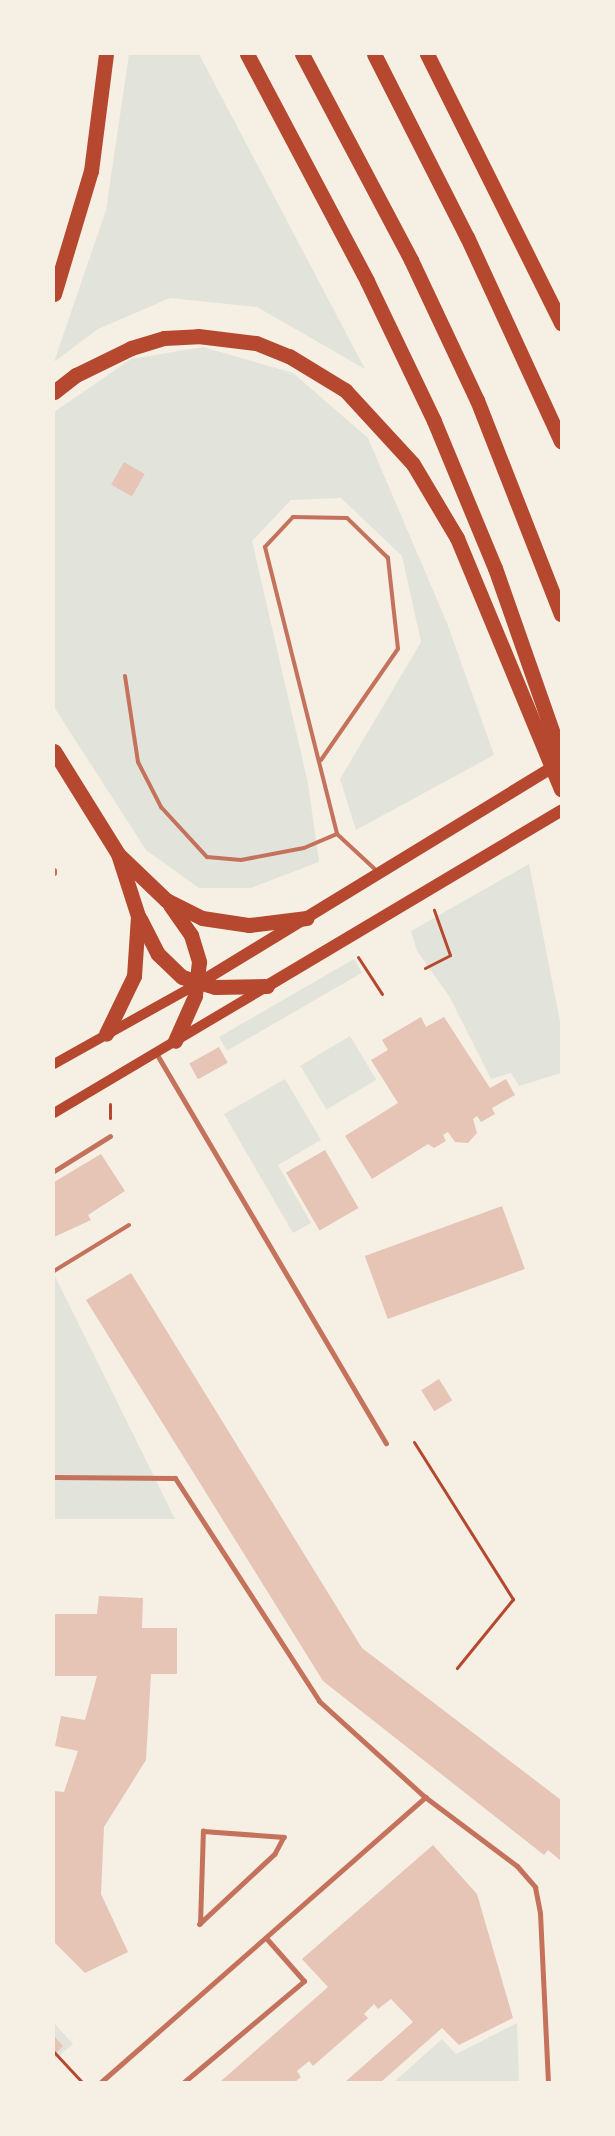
<!DOCTYPE html>
<html>
<head>
<meta charset="utf-8">
<style>
  body { margin:0 }
  #map { position:relative; width:615px; height:2136px; overflow:hidden; background:#f6efe4; font-family:Quicksand,sans-serif }
  div>[style] { position:absolute }
  .green>* { inset:0; background:#e2e4dc; transform-origin:0 0 }
  .building>* { inset:0; background:#e6c5b7; transform-origin:0 0 }
  .path>* { height:3px; margin:-1.5px; padding:0 1.5px; transform-origin:1.5px; border-radius:1.5px; background:#b5482f }
  .service>* { height:4px; margin:-2px; padding:0 2px; transform-origin:2px; border-radius:2px; background:#c5725c }
  .pedestrian>* { height:4.5px; margin:-2.25px; padding:0 2.25px; transform-origin:2.25px; border-radius:2.25px; background:#c5725c }
  .minor>* { height:5px; margin:-2.5px; padding:0 2.5px; transform-origin:2.5px; border-radius:2.5px; background:#c5725c }
  .secondary>* { height:10px; margin:-5px; padding:0 5px; transform-origin:5px; border-radius:5px; background:#b5482f }
  .primary>* { height:12px; margin:-6px; padding:0 6px; transform-origin:6px; border-radius:6px; background:#b5482f }
  .motorway>* { height:15px; margin:-7.5px; padding:0 7.5px; transform-origin:7.5px; border-radius:7.5px; background:#b5482f }
  span { translate:-50% -50%; white-space:nowrap; text-align:center; line-height:1.15; -webkit-text-stroke:4px #f6efe4; paint-order:stroke }
  .frame { position:absolute; inset:0; border:55px solid #f6efe4; pointer-events:none }
</style>
</head>
<body>
<div id="map">
  <div class="green">
    <div style="clip-path:polygon(129px 54px,199px 54px,365px 369px,257px 307px,170px 298px,98px 329px,54px 362px,106px 210px)"></div>
    <div style="clip-path:polygon(203px 347px,293px 373px,368px 438px,447px 623px,494px 755px,356px 830px,340px 779px,421px 642px,402px 556px,341px 498px,291px 500px,252px 541px,308px 783px,319px 862px,251px 888px,199px 888px,146px 850px,54px 707px,54px 412px,131px 359px)"></div>
    <div style="clip-path:polygon(529px 864px,561px 1026px,561px 1073px,519px 1086px,511px 1073px,491px 1079px,449px 996px,417px 951px,411px 931px)"></div>
    <div style="left:354px;top:959px;width:16px;height:156px;rotate:60deg"></div>
    <div style="left:350px;top:1036px;width:51px;height:58px;rotate:59deg"></div>
    <div style="clip-path:polygon(285px 1079px,321px 1140px,278px 1165px,311px 1223px,293px 1233px,224px 1114px)"></div>
    <div style="clip-path:polygon(54px 1274px,175px 1519px,54px 1519px)"></div>
    <div style="clip-path:polygon(54px 2023px,73px 2044px,54px 2060px)"></div>
    <div style="clip-path:polygon(517px 2023px,519px 2082px,394px 2082px,442px 2039px,456px 2054px)"></div>
  </div>
  <div class="building">
    <div style="left:124px;top:462px;width:24px;height:26px;rotate:30deg"></div>
    <div style="clip-path:polygon(421px 1017px,426px 1027px,444px 1017px,490px 1088px,506px 1079px,515px 1095px,492px 1108px,495px 1114px,481px 1122px,477px 1116px,473px 1119px,477px 1133px,468px 1143px,455px 1142px,448px 1132px,443px 1135px,446px 1141px,434px 1148px,428px 1144px,372px 1179px,345px 1136px,398px 1103px,371px 1060px,388px 1050px,382px 1040px)"></div>
    <div style="left:219px;top:1047px;width:18px;height:34px;rotate:61deg"></div>
    <div style="left:325px;top:1150px;width:67px;height:45px;rotate:60deg"></div>
    <div style="clip-path:polygon(101px 1154px,125px 1191px,88px 1215px,91px 1220px,54px 1237px,54px 1182px)"></div>
    <div style="left:502px;top:1206px;width:67px;height:146px;rotate:70deg"></div>
    <div style="clip-path:polygon(131px 1273px,362px 1648px,561px 1800px,561px 1861px,548px 1850px,544px 1855px,323px 1681px,86px 1300px)"></div>
    <div style="left:439px;top:1379px;width:25px;height:21px;rotate:58deg"></div>
    <div style="clip-path:polygon(99px 1596px,143px 1598px,142px 1628px,177px 1628px,177px 1674px,151px 1674px,146px 1760px,104px 1827px,101px 1894px,128px 1952px,85px 1973px,54px 1942px,54px 1791px,64px 1792px,78px 1751px,55px 1746px,61px 1716px,85px 1720px,97px 1676px,54px 1676px,54px 1614px,97px 1614px)"></div>
    <div style="clip-path:polygon(433px 1845px,477px 1894px,513px 2018px,459px 2045px,442px 2028px,381px 2082px,345px 2082px,413px 2022px,391px 1999px,378px 2009px,374px 2004px,364px 2014px,368px 2018px,313px 2066px,309px 2061px,297px 2071px,301px 2077px,295px 2082px,220px 2082px,328px 1987px,302px 1959px)"></div>
    <div style="clip-path:polygon(54px 2036px,63px 2046px,54px 2056px)"></div>
  </div>
  <div class="path">
    <div style="left:358px;top:957px;width:44px;rotate:57deg"></div>
    <div style="left:425px;top:968px;width:28px;rotate:-27deg"></div>
    <div style="left:450px;top:955px;width:48px;rotate:-109.6deg"></div>
    <div style="left:110px;top:1104px;width:14px;rotate:90deg"></div>
    <div style="left:414px;top:1442px;width:186px;rotate:57.8deg"></div>
    <div style="left:513px;top:1599px;width:89px;rotate:129.1deg"></div>
    <div style="left:54px;top:2052px;width:41px;rotate:47deg"></div>
  </div>
  <div class="service">
    <div style="left:125px;top:676px;width:87px;rotate:81.4deg"></div>
    <div style="left:138px;top:762px;width:51px;rotate:62.9deg"></div>
    <div style="left:161px;top:807px;width:68px;rotate:47.4deg"></div>
    <div style="left:207px;top:857px;width:34px;rotate:5deg"></div>
    <div style="left:241px;top:860px;width:64px;rotate:-10.8deg"></div>
    <div style="left:304px;top:848px;width:36px;rotate:-23deg"></div>
    <div style="left:321px;top:760px;width:135px;rotate:-55.3deg"></div>
    <div style="left:398px;top:649px;width:92px;rotate:-96.3deg"></div>
    <div style="left:388px;top:558px;width:57px;rotate:-135.7deg"></div>
    <div style="left:347px;top:518px;width:54px;rotate:-178.9deg"></div>
    <div style="left:293px;top:517px;width:41px;rotate:133deg"></div>
    <div style="left:265px;top:547px;width:296px;rotate:75.9deg"></div>
    <div style="left:337px;top:834px;width:54px;rotate:42.8deg"></div>
    <div style="left:54px;top:1271px;width:88px;rotate:-31.5deg"></div>
  </div>
  <div class="pedestrian">
    <div style="left:203px;top:1831px;width:81px;rotate:4.2deg"></div>
    <div style="left:284px;top:1837px;width:19px;rotate:118deg"></div>
    <div style="left:275px;top:1854px;width:103px;rotate:137deg"></div>
    <div style="left:200px;top:1924px;width:93px;rotate:-88.2deg"></div>
  </div>
  <div class="minor">
    <div style="left:54px;top:870px;width:3px;rotate:90deg"></div>
    <div style="left:156px;top:1053px;width:453px;rotate:59.5deg"></div>
    <div style="left:54px;top:1171px;width:66px;rotate:-32deg"></div>
    <div style="left:54px;top:1477px;width:121px;rotate:0.5deg"></div>
    <div style="left:175px;top:1478px;width:265px;rotate:57.1deg"></div>
    <div style="left:319px;top:1701px;width:143px;rotate:42.2deg"></div>
    <div style="left:425px;top:1797px;width:115px;rotate:36.9deg"></div>
    <div style="left:517px;top:1866px;width:28px;rotate:49deg"></div>
    <div style="left:535px;top:1887px;width:26px;rotate:79deg"></div>
    <div style="left:540px;top:1913px;width:169px;rotate:87.3deg"></div>
    <div style="left:101px;top:2082px;width:432px;rotate:-41.3deg"></div>
    <div style="left:184px;top:2082px;width:157px;rotate:-40.1deg"></div>
    <div style="left:304px;top:1981px;width:56px;rotate:-131.4deg"></div>
  </div>
  <div class="secondary">
    <div style="left:54px;top:1064px;width:166px;rotate:-29.2deg"></div>
    <div style="left:54px;top:1113px;width:247px;rotate:-30.7deg"></div>
  </div>
  <div class="primary">
    <div style="left:199px;top:983px;width:424px;rotate:-31.4deg"></div>
    <div style="left:267px;top:986px;width:342px;rotate:-30.8deg"></div>
  </div>
  <div class="motorway">
    <div style="left:247px;top:54px;width:257px;rotate:62.1deg"></div>
    <div style="left:367px;top:281px;width:155px;rotate:64.4deg"></div>
    <div style="left:434px;top:421px;width:159px;rotate:67.5deg"></div>
    <div style="left:495px;top:568px;width:199px;rotate:70.7deg"></div>
    <div style="left:302px;top:54px;width:233px;rotate:62.1deg"></div>
    <div style="left:411px;top:260px;width:155px;rotate:64.8deg"></div>
    <div style="left:477px;top:400px;width:230px;rotate:68.6deg"></div>
    <div style="left:374px;top:54px;width:205px;rotate:63.1deg"></div>
    <div style="left:467px;top:237px;width:225px;rotate:65.3deg"></div>
    <div style="left:427px;top:54px;width:301px;rotate:63.5deg"></div>
    <div style="left:54px;top:294px;width:128px;rotate:-73.3deg"></div>
    <div style="left:91px;top:171px;width:118px;rotate:-82.7deg"></div>
    <div style="left:54px;top:392px;width:28px;rotate:-38deg"></div>
    <div style="left:76px;top:375px;width:61px;rotate:-26.1deg"></div>
    <div style="left:131px;top:348px;width:34px;rotate:-17deg"></div>
    <div style="left:164px;top:338px;width:34px;rotate:-3deg"></div>
    <div style="left:198px;top:336px;width:58px;rotate:6.9deg"></div>
    <div style="left:256px;top:343px;width:35px;rotate:22deg"></div>
    <div style="left:289px;top:356px;width:66px;rotate:31.3deg"></div>
    <div style="left:345px;top:390px;width:100px;rotate:47.4deg"></div>
    <div style="left:413px;top:464px;width:86px;rotate:59.3deg"></div>
    <div style="left:457px;top:538px;width:272px;rotate:67.5deg"></div>
    <div style="left:54px;top:751px;width:121px;rotate:58.1deg"></div>
    <div style="left:118px;top:854px;width:65px;rotate:72.1deg"></div>
    <div style="left:138px;top:916px;width:60px;rotate:93.8deg"></div>
    <div style="left:134px;top:976px;width:64px;rotate:115.8deg"></div>
    <div style="left:120px;top:856px;width:64px;rotate:43.7deg"></div>
    <div style="left:166px;top:900px;width:40px;rotate:26.6deg"></div>
    <div style="left:202px;top:918px;width:48px;rotate:8.5deg"></div>
    <div style="left:249px;top:925px;width:58px;rotate:-6.9deg"></div>
    <div style="left:170px;top:905px;width:37px;rotate:55deg"></div>
    <div style="left:191px;top:935px;width:28px;rotate:73deg"></div>
    <div style="left:199px;top:962px;width:34px;rotate:97deg"></div>
    <div style="left:195px;top:996px;width:49px;rotate:114deg"></div>
    <div style="left:140px;top:919px;width:39px;rotate:63deg"></div>
    <div style="left:158px;top:954px;width:33px;rotate:44deg"></div>
    <div style="left:182px;top:977px;width:34px;rotate:17deg"></div>
    <div style="left:215px;top:987px;width:52px;rotate:-1.1deg"></div>
  </div>
  <div class="frame"></div>
</div>
</body>
</html>
